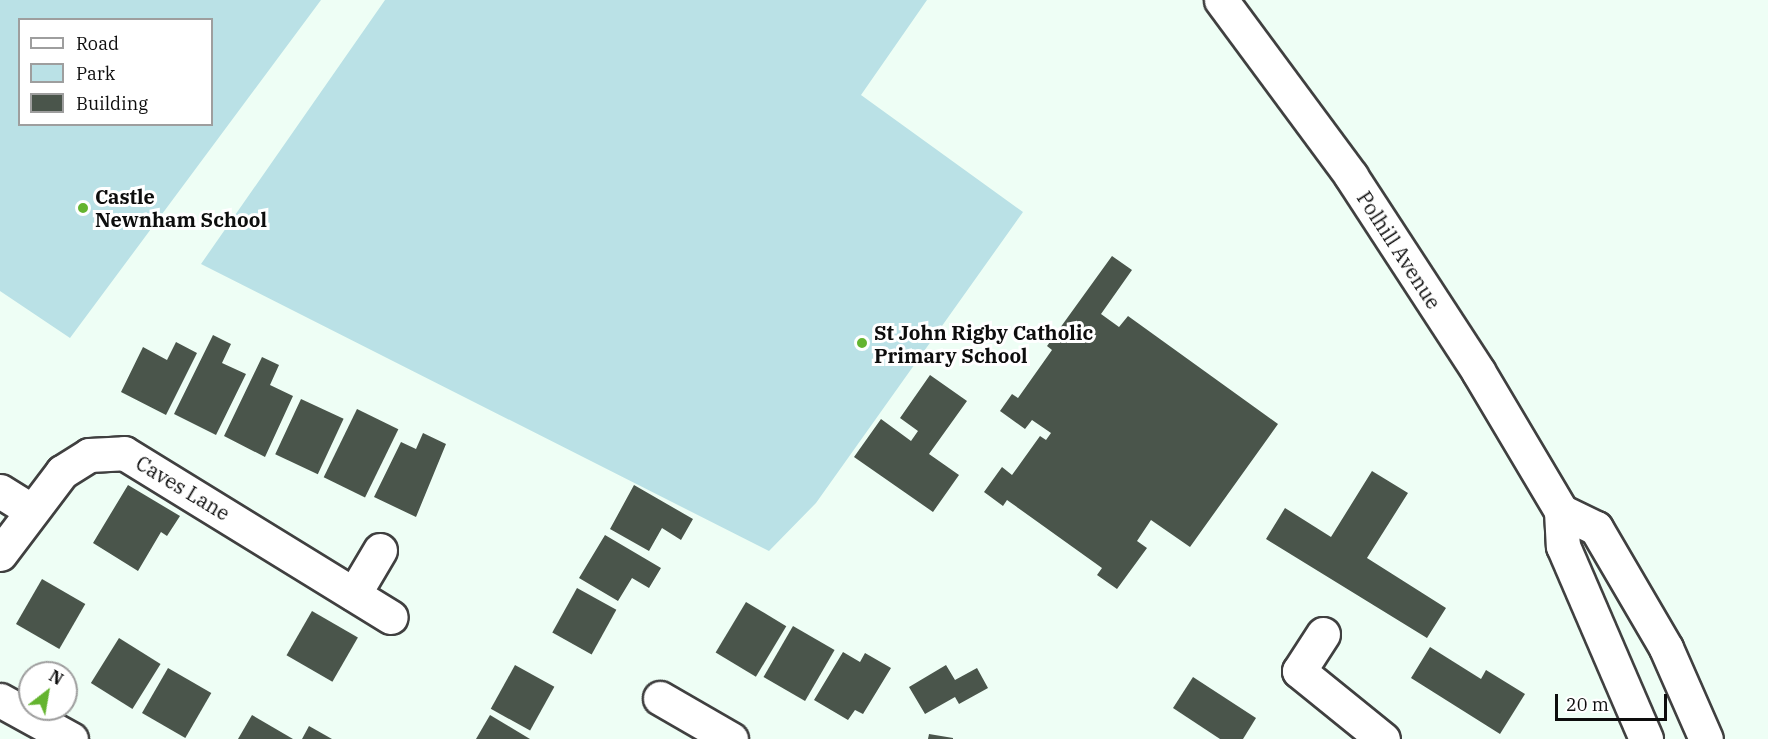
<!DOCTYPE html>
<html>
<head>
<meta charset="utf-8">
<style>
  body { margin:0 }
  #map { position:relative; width:1768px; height:739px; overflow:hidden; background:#eefef5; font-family:"IBM Plex Serif",serif }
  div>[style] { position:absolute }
  .green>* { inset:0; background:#bae1e6 }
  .building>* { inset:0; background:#4a554b; transform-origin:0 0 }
  .roads { filter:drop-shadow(2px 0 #404040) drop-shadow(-2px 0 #404040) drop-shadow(0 2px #404040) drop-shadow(0 -2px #404040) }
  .minor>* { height:33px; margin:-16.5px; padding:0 16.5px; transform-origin:16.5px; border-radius:16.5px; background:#fff }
  .tertiary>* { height:33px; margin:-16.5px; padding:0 16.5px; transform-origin:16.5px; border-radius:16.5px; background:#fff }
  .dots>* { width:16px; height:16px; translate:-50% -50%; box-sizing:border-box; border:3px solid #fff; border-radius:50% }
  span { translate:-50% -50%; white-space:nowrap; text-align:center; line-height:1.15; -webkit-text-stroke:6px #fff; paint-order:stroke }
  .poi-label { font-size:20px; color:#0d0d0d; font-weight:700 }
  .left { translate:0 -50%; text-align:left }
  .street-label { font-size:20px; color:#0d0d0d }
  .legend { position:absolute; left:18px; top:18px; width:195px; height:108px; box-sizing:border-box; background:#fff; border:2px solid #9e9e9e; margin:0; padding:8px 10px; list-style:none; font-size:18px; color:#0d0d0d }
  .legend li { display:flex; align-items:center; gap:12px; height:30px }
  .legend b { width:30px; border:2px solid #9e9e9e }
  .north { position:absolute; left:18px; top:661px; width:60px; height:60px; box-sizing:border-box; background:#fff; border:2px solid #9e9e9e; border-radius:50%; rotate:31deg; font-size:16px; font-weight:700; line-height:24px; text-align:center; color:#0d0d0d }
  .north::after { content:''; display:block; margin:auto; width:21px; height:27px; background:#64b42f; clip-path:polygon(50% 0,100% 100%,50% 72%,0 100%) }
  .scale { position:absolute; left:1555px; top:694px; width:112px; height:27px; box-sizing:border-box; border:3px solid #0d0d0d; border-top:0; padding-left:8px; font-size:18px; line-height:21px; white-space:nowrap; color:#0d0d0d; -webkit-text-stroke:4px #fff; paint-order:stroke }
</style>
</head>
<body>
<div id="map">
  <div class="green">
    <div style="clip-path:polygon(evenodd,0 0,321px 0,70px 338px,0 291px,0 0,20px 20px,212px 20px,212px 124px,20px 124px,20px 20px)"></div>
    <div style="clip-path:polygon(385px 0,927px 0,861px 95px,1023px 212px,816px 503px,769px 551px,201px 264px)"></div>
  </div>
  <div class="building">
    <div style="clip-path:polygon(1112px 256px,1132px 270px,1101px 314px,1119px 327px,1128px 316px,1278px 424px,1190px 547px,1151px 520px,1137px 541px,1147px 548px,1117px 589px,1097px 575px,1102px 568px,1007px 500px,1003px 506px,984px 492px,1002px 467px,1012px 475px,1040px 436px,1046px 440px,1051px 433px,1032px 420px,1025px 429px,1000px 411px,1012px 394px,1018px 398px,1052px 350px,1047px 346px)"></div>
    <div style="clip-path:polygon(213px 335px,231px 344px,222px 363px,246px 374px,216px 435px,174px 414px)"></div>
    <div style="clip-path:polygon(176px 342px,197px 353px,166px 415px,121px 392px,143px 347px,167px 360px)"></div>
    <div style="clip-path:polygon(262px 357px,279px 365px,270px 385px,293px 396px,265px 457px,224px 436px)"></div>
    <div style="clip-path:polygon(930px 375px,967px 401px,929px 454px,959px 475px,933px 512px,854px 457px,881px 419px,911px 441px,918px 431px,900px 418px)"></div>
    <div style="left:301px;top:399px;width:47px;height:61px;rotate:25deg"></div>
    <div style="left:357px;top:409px;width:46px;height:76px;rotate:26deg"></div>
    <div style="clip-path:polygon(423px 433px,446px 444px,416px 517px,374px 497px,401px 442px,416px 449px)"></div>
    <div style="clip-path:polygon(1372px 471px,1408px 493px,1367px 558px,1446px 608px,1427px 638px,1266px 539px,1285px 508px,1331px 537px)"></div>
    <div style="clip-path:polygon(128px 485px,180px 516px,167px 536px,161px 532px,138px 571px,93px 543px)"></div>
    <div style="clip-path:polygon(634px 485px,693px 519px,681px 540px,662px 528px,649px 551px,610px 529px)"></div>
    <div style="clip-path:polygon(605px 535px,661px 568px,649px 588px,632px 578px,618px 601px,579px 578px)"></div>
    <div style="left:42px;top:579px;width:50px;height:52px;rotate:30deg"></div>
    <div style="left:577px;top:588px;width:45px;height:51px;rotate:29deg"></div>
    <div style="left:746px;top:602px;width:47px;height:59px;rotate:31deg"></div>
    <div style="left:312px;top:611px;width:53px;height:51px;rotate:30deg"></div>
    <div style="left:793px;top:626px;width:48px;height:59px;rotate:30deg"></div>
    <div style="left:119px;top:638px;width:49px;height:53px;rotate:32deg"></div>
    <div style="clip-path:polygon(1430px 647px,1481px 679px,1486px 670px,1525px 694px,1500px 734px,1411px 678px)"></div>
    <div style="clip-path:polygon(843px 652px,860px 662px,865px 653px,891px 668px,863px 714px,855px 710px,848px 720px,814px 700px)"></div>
    <div style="left:515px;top:665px;width:45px;height:50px;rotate:29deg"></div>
    <div style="clip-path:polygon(946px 665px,955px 680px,977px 668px,988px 688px,959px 704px,955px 697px,925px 714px,909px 687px)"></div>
    <div style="left:168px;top:668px;width:50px;height:52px;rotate:30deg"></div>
    <div style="clip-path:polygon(1193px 677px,1256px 718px,1243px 739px,1220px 739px,1173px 708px)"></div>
    <div style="clip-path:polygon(252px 715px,293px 739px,238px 739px)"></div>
    <div style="clip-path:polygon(490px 715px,530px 739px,476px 739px)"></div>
    <div style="clip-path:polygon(309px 726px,332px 739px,302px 739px)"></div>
    <div style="clip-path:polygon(929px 734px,953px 738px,953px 739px,928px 739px)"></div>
  </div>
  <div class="roads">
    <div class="minor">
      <div style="left:0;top:491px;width:36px;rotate:32deg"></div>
      <div style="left:0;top:554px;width:103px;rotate:-52.9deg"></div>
      <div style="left:62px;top:472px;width:32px;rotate:-32deg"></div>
      <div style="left:89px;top:455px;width:35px;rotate:-3deg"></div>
      <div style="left:124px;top:453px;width:313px;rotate:31.6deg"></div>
      <div style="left:354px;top:594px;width:51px;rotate:-59.4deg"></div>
      <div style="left:1323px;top:634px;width:44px;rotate:123deg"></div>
      <div style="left:1299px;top:671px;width:108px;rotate:39deg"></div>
      <div style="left:660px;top:698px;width:82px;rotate:30deg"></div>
      <div style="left:0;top:700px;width:81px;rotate:28.8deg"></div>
    </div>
    <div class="tertiary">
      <div style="left:1221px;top:0;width:219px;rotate:53.5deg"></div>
      <div style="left:1351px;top:176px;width:233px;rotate:56.9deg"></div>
      <div style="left:1478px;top:371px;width:163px;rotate:59.3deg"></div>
      <div style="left:1561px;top:511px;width:35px;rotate:87deg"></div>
      <div style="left:1563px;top:546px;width:210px;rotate:66.7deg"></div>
      <div style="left:1561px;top:511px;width:39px;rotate:26deg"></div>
      <div style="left:1596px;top:528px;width:139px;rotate:59.7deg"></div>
      <div style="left:1666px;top:648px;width:99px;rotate:66.3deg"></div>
    </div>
  </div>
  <div class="dots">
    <div style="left:83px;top:208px;background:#64b42f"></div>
    <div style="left:862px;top:343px;background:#64b42f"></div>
  </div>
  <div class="poi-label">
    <span class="left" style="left:95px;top:208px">Castle<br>Newnham School</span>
    <span class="left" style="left:874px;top:344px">St John Rigby Catholic<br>Primary School</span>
  </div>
  <div class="street-label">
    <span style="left:1399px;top:250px;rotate:57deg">Polhill Avenue</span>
    <span style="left:183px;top:488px;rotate:31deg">Caves Lane</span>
  </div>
  <ul class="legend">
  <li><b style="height:8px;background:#fff"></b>Road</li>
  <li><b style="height:16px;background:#bae1e6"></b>Park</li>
  <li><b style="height:16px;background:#4a554b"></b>Building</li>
  </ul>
  <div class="north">N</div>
  <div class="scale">20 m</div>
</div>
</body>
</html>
